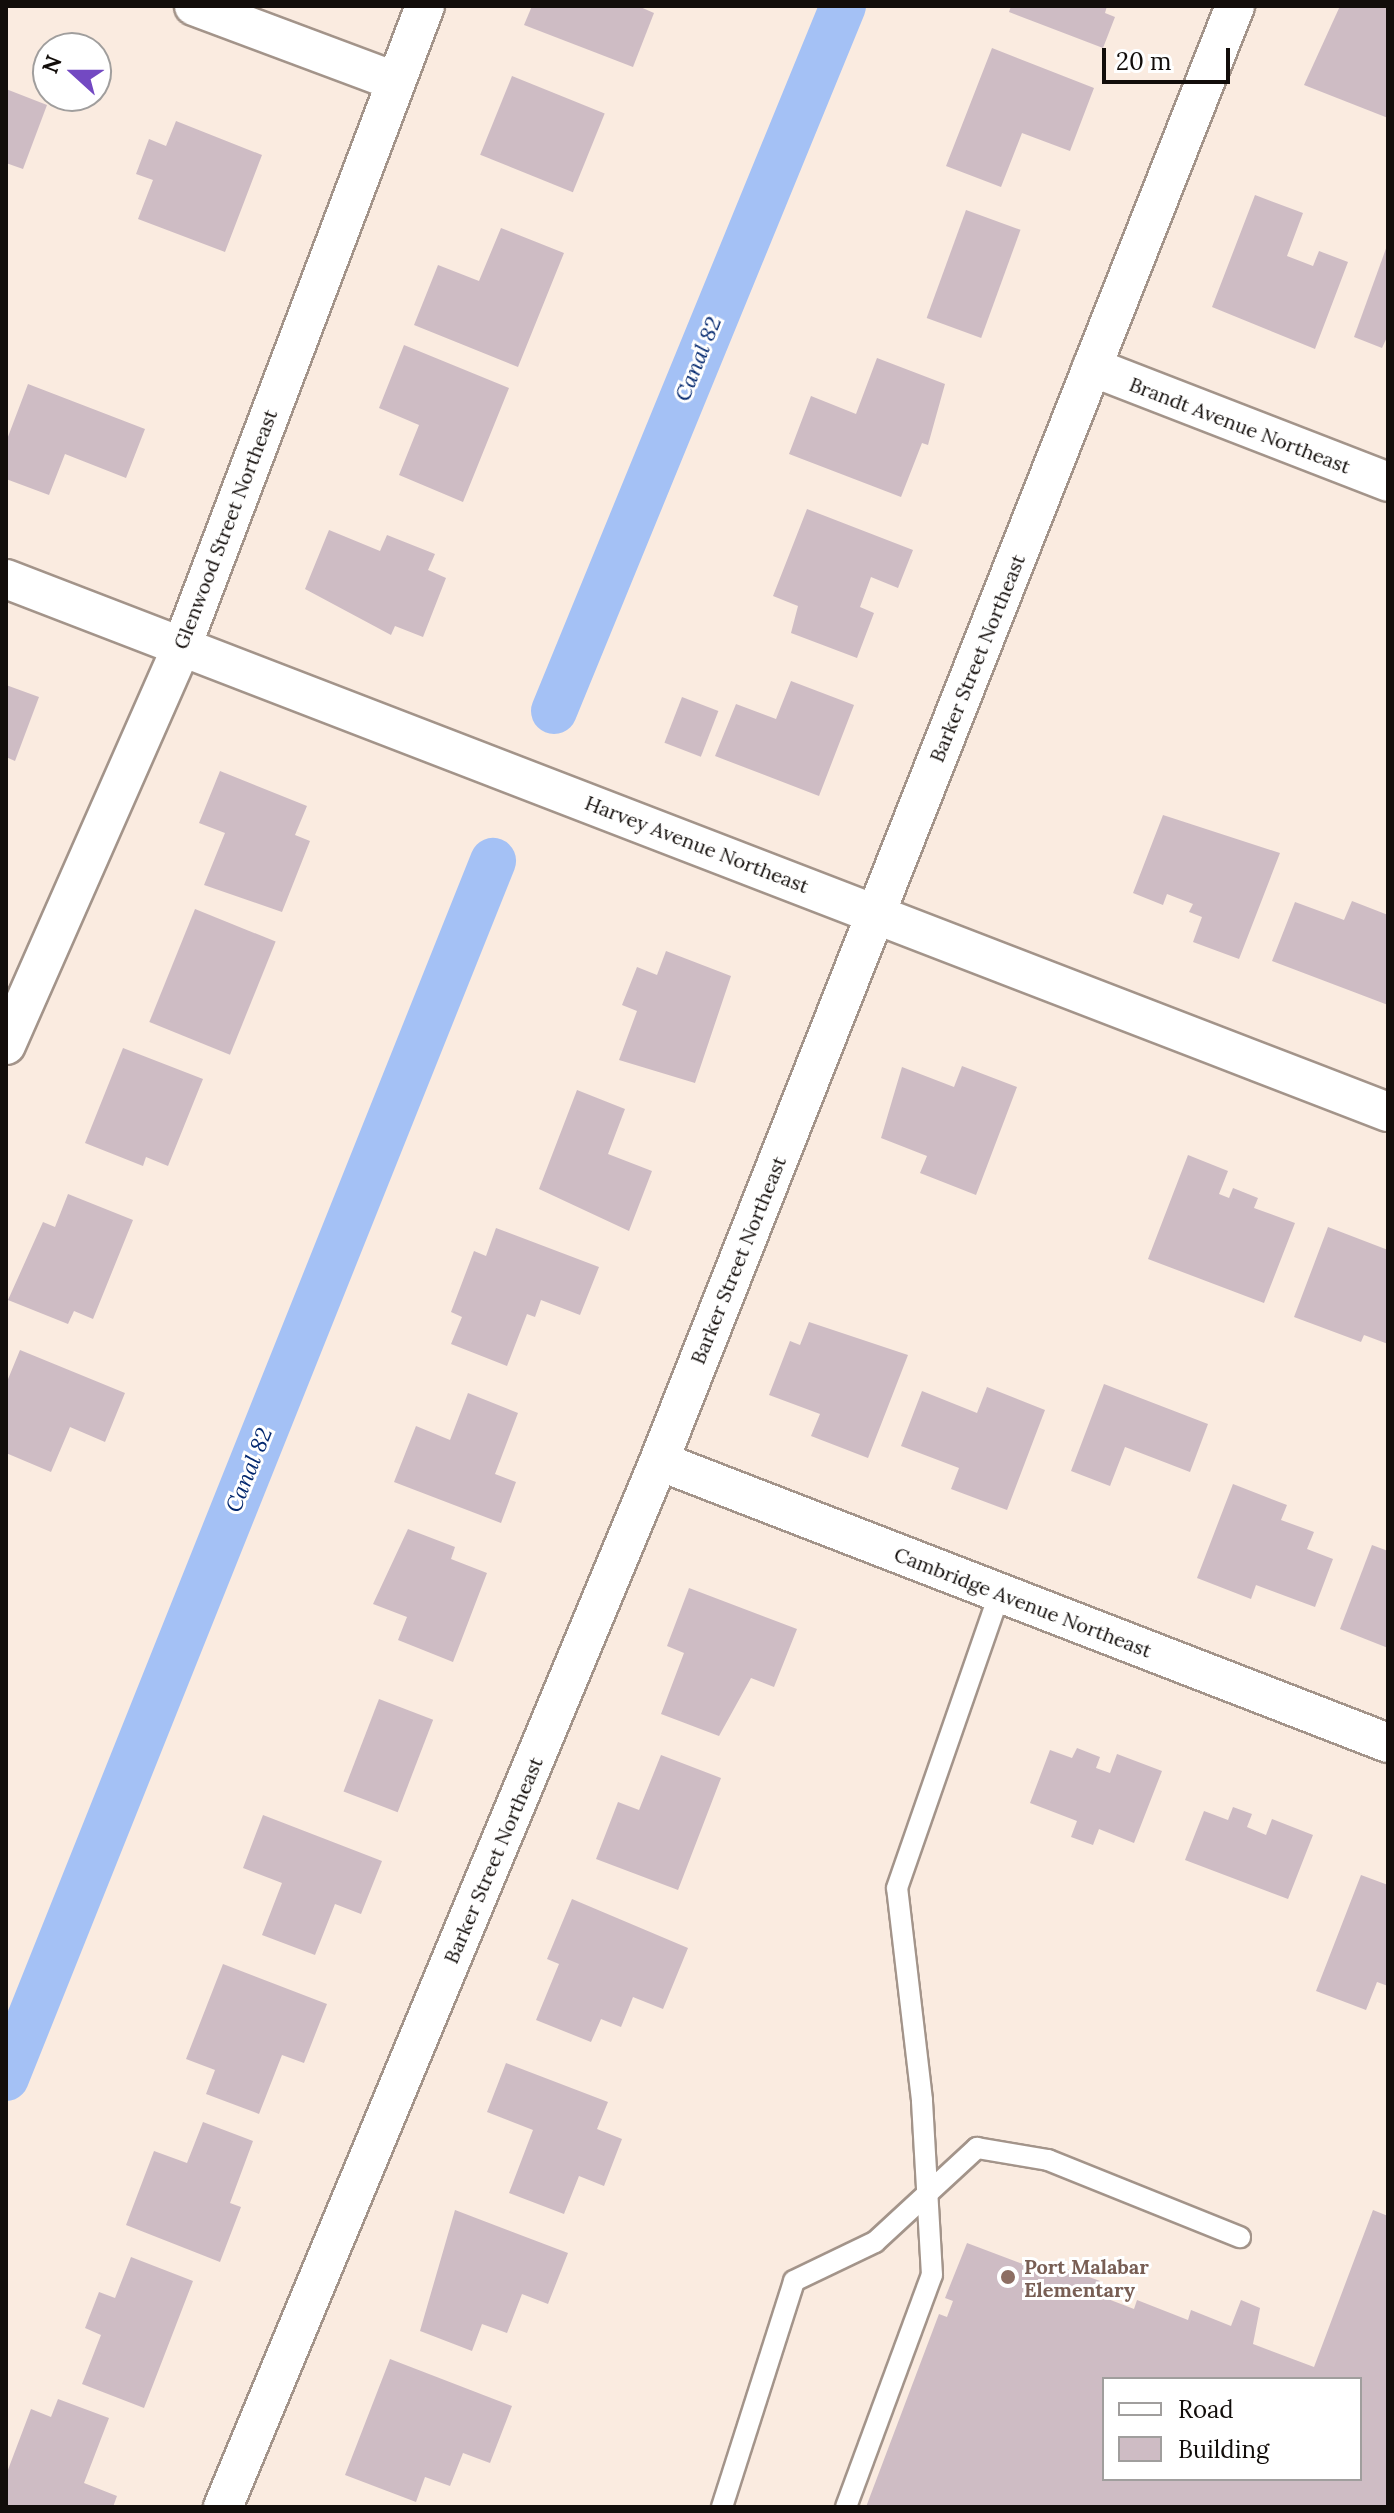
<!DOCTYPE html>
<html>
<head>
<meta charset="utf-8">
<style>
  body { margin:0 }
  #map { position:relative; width:1394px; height:2513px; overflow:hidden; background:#faebe0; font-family:Lora,serif }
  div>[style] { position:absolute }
  .canal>* { height:46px; margin:-23px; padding:0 23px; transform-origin:23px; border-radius:23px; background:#a4c1f5 }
  .building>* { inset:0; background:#cebcc4; transform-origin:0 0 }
  .roads { filter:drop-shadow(2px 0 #a3948a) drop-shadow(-2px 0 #a3948a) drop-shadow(0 2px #a3948a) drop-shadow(0 -2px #a3948a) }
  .service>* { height:20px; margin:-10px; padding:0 10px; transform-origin:10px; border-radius:10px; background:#fff }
  .minor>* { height:38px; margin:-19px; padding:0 19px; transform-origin:19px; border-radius:19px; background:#fff }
  .dots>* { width:22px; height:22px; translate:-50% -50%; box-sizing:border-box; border:4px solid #fff; border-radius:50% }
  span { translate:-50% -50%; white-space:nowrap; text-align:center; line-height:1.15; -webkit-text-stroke:6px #fff; paint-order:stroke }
  .street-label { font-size:20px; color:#120d0a }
  .education-label { font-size:20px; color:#785e54; font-weight:700 }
  .left { translate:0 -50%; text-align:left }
  .water-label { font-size:22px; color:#02276e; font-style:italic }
  .frame { position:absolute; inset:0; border:8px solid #120d0a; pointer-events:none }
  .legend { position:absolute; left:1102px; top:2377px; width:260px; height:104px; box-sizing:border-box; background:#fff; border:2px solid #a09e9d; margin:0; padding:10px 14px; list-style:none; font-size:24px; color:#120d0a }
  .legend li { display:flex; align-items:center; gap:16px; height:40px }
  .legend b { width:40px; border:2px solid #a09e9d }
  .north { position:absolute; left:32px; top:32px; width:80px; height:80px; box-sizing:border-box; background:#fff; border:2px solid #a09e9d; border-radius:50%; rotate:291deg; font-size:22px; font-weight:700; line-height:32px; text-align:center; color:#120d0a }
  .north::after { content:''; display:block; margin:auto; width:28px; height:36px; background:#7349c2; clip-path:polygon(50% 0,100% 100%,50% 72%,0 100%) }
  .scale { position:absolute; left:1102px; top:48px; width:128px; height:36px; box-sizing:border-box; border:4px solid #120d0a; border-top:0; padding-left:10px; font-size:24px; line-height:28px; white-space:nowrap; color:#120d0a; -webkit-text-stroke:6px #fff; paint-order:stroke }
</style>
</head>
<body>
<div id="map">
  <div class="canal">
    <div style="left:554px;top:711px;width:762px;rotate:-67.71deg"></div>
    <div style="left:6px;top:2078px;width:1311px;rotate:-68.19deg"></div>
  </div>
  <div class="building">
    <div style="clip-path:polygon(532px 6px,638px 6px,654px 13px,633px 67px,524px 25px)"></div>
    <div style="clip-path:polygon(1011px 6px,1107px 6px,1105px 13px,1115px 17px,1103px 48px,1009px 12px)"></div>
    <div style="clip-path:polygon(1340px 6px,1388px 6px,1388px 118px,1304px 85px)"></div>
    <div style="clip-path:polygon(992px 48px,1094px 88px,1070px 151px,1022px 133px,1001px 187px,946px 166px)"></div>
    <div style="left:512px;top:76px;width:100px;height:85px;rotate:22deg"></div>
    <div style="clip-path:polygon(6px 89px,47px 105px,23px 169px,6px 163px)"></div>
    <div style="clip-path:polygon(176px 121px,262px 155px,225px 252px,138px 219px,153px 180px,136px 174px,149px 139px,166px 146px)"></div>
    <div style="clip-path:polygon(1255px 195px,1303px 213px,1287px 256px,1313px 266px,1319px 251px,1348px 262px,1315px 349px,1212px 307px)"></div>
    <div style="left:966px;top:210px;width:58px;height:115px;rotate:20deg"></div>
    <div style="clip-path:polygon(501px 228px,564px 253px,518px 367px,414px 325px,438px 265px,479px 281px)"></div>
    <div style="clip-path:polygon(1388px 243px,1388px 335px,1382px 348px,1354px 337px)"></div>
    <div style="clip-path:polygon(404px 345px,509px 388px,463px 502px,399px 475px,419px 425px,379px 408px)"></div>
    <div style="clip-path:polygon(877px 358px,945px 384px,928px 445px,922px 443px,901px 497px,789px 454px,811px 396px,856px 414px)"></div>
    <div style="clip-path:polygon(28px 384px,145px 429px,126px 478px,65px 454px,49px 495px,6px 479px,6px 442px)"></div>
    <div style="clip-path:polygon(807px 509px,913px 550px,898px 588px,871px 577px,860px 607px,874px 613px,857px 658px,791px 633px,798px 606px,773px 596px)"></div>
    <div style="clip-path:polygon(329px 530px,380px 551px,387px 535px,435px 554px,428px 570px,446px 578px,423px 637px,395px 626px,391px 635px,305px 589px)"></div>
    <div style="clip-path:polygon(791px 681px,854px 705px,819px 796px,715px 756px,736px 704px,776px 719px)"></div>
    <div style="clip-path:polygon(6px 685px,39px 697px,15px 761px,6px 757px)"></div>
    <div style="left:682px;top:697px;width:39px;height:49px;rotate:21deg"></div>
    <div style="clip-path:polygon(220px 771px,307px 806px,295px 835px,310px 841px,282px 912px,204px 885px,225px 833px,199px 823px)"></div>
    <div style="clip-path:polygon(1163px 815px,1280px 853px,1239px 959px,1193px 942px,1202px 917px,1189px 912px,1193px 904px,1167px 894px,1163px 905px,1133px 893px)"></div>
    <div style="clip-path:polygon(1352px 901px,1388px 915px,1388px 1005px,1272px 961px,1295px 902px,1344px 920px)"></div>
    <div style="left:195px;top:909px;width:87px;height:122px;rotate:22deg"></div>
    <div style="clip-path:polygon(666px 951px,731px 976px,695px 1083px,619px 1060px,637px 1011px,622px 1005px,637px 967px,657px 975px)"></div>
    <div style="clip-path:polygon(123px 1048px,203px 1079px,168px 1166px,146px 1157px,143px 1166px,85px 1143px)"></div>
    <div style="clip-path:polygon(962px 1066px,1017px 1087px,976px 1195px,920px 1173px,927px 1156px,881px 1138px,902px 1067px,954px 1087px)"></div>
    <div style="clip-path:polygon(577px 1090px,625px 1109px,608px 1154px,652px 1171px,629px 1231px,539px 1189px)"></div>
    <div style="clip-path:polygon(1188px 1155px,1228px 1171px,1219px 1194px,1229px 1198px,1233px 1188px,1258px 1198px,1254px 1208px,1295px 1223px,1264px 1303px,1148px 1259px)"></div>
    <div style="clip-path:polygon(68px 1194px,133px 1220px,93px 1319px,74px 1311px,68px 1324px,8px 1300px,43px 1222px,55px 1227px)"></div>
    <div style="clip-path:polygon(1328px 1227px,1388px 1250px,1388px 1344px,1364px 1335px,1361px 1342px,1294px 1317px)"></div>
    <div style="clip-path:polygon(496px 1228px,599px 1267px,580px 1315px,541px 1300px,535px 1317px,527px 1314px,507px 1366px,451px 1344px,462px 1317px,451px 1312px,474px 1251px,486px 1256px)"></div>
    <div style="clip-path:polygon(809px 1322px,908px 1355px,868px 1458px,811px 1436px,820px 1414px,769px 1395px,790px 1341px,800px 1345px)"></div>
    <div style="clip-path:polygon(20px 1350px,125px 1393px,105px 1442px,70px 1427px,51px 1472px,6px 1453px,6px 1384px)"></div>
    <div style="clip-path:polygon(1104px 1384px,1208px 1424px,1190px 1472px,1125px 1447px,1110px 1486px,1071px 1471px)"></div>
    <div style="clip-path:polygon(987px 1387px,1045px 1410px,1007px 1510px,951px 1489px,959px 1468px,901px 1446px,922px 1391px,977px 1413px)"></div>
    <div style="clip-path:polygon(468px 1393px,518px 1413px,495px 1474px,516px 1482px,501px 1523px,394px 1482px,416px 1426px,450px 1440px)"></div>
    <div style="clip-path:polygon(1233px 1484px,1287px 1505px,1281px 1520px,1314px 1532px,1307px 1549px,1333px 1559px,1315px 1607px,1256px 1585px,1251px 1599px,1197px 1578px)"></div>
    <div style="clip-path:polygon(408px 1529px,455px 1547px,451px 1559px,487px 1573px,453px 1662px,398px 1640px,407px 1617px,373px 1604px)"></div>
    <div style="clip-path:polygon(1372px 1545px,1388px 1551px,1388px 1648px,1340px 1629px)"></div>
    <div style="clip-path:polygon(689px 1588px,797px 1629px,774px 1687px,751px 1678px,719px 1736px,661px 1714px,684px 1653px,667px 1646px)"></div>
    <div style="left:379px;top:1699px;width:58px;height:99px;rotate:21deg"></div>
    <div style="clip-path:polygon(1077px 1748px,1100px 1757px,1096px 1768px,1110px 1773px,1117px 1754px,1162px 1771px,1134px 1843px,1099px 1829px,1093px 1845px,1071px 1837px,1077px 1821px,1030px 1803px,1050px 1750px,1072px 1758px)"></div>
    <div style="clip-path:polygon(661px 1755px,721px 1778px,678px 1890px,596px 1859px,618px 1802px,639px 1810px)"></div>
    <div style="clip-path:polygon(1233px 1807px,1252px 1814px,1247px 1827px,1266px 1835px,1272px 1819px,1313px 1835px,1288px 1899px,1185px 1860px,1204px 1811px,1228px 1820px)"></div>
    <div style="clip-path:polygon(263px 1815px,382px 1861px,361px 1914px,335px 1904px,315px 1955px,262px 1935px,282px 1883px,243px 1868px)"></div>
    <div style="clip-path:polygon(1361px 1875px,1388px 1885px,1388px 1986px,1377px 1982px,1366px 2010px,1316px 1991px)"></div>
    <div style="clip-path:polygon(572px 1899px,688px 1948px,663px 2009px,633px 1997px,621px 2027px,601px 2019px,591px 2042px,536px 2020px,559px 1964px,547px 1959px)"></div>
    <div style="clip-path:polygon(223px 1964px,327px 2004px,304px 2063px,282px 2055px,259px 2114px,206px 2094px,215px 2070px,186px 2059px)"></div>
    <div style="clip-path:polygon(506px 2063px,608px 2102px,597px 2129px,622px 2139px,604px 2186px,579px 2176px,564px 2214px,509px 2193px,533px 2130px,487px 2112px)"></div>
    <div style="clip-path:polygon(203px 2122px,253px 2141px,230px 2203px,241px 2207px,220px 2262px,126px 2225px,154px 2151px,187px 2163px)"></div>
    <div style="clip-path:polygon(455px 2210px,568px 2253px,548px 2304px,522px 2294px,507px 2333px,482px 2324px,472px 2351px,420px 2331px)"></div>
    <div style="clip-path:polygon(evenodd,1373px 2210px,1388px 2216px,1388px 2507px,866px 2507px,939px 2314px,947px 2317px,953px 2301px,945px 2298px,967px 2243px,1055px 2276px,1059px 2266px,1100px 2281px,1095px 2294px,1134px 2309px,1137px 2300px,1188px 2320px,1191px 2310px,1231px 2326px,1241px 2300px,1260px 2308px,1253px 2344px,1314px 2367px,1373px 2210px,1104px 2379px,1360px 2379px,1360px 2479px,1104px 2479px,1104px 2379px)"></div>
    <div style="clip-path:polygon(131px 2257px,193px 2281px,144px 2408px,82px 2384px,101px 2335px,85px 2328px,99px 2292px,115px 2298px)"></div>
    <div style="clip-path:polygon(390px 2359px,512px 2406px,490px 2463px,463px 2453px,450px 2486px,425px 2477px,416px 2502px,345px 2475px)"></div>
    <div style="clip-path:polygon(58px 2399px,109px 2418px,84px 2483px,117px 2496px,113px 2507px,6px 2507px,6px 2475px,31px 2409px,51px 2417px)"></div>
  </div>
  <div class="roads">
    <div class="service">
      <div style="left:722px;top:2507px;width:237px;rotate:-72.3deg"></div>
      <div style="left:794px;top:2281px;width:90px;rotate:-25.7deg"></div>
      <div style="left:875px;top:2242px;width:139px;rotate:-42.7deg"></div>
      <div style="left:977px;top:2148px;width:72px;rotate:9.6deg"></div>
      <div style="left:1048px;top:2160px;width:207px;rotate:21.9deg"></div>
      <div style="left:846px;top:2507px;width:247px;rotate:-69.7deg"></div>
      <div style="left:932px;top:2275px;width:175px;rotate:-93.3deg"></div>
      <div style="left:922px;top:2100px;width:213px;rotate:-96.7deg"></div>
      <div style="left:897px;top:1888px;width:312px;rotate:-70.8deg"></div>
    </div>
    <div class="minor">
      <div style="left:194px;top:6px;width:215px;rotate:20.5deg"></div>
      <div style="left:1092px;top:367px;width:318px;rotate:21.2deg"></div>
      <div style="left:6px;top:579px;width:1481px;rotate:21.09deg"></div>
      <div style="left:6px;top:1045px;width:436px;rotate:-66.2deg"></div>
      <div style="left:182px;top:646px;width:685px;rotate:-69.21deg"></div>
      <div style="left:659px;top:1461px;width:782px;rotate:21.15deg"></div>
      <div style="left:223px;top:2507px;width:1133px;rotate:-67.37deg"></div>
      <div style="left:659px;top:1461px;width:1565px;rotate:-68.4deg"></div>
    </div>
  </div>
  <div class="dots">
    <div style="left:1008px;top:2277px;background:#8d6e63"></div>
  </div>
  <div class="street-label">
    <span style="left:1240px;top:425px;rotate:21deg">Brandt Avenue Northeast</span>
    <span style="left:225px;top:529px;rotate:-69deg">Glenwood Street Northeast</span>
    <span style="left:977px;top:658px;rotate:-68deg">Barker Street Northeast</span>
    <span style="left:697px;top:844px;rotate:21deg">Harvey Avenue Northeast</span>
    <span style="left:738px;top:1260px;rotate:-68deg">Barker Street Northeast</span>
    <span style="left:1023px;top:1602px;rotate:21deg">Cambridge Avenue Northeast</span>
    <span style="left:493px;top:1860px;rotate:-67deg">Barker Street Northeast</span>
  </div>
  <div class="education-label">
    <span class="left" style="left:1024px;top:2278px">Port Malabar<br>Elementary</span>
  </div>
  <div class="water-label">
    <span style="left:698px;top:359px;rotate:-68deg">Canal 82</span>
    <span style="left:249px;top:1470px;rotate:-68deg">Canal 82</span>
  </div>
  <div class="frame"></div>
  <ul class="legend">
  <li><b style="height:10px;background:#fff"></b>Road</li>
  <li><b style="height:22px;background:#cebcc4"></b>Building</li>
  </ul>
  <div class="north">N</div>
  <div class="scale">20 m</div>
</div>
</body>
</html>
